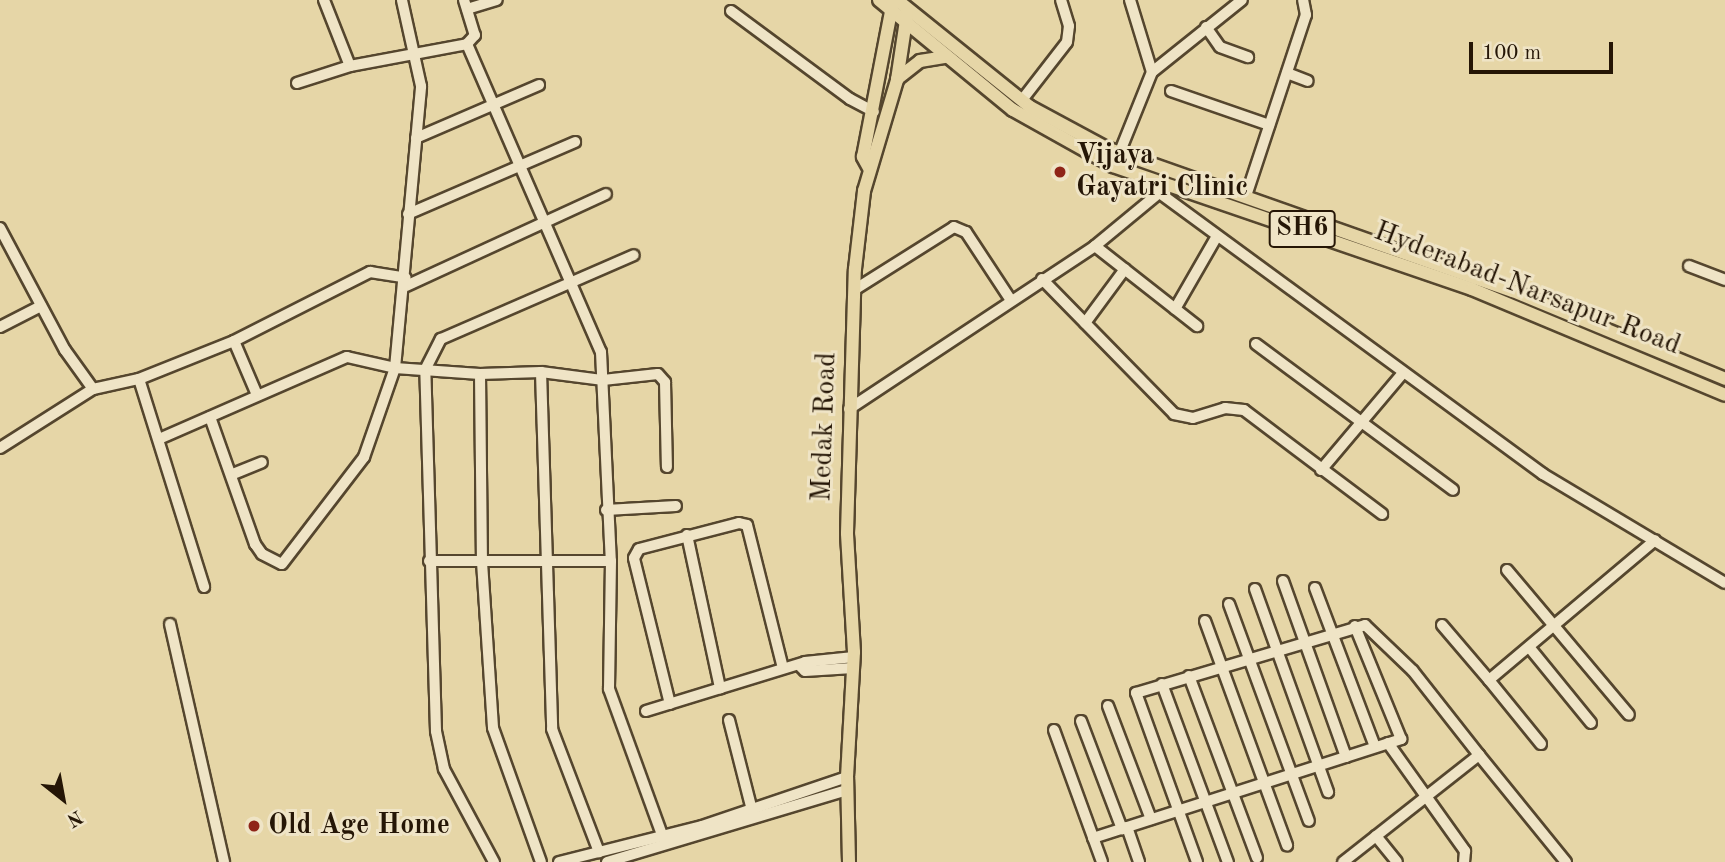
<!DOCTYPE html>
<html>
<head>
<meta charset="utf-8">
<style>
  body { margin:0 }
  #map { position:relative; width:1725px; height:862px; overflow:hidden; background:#e6d6a7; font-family:"Old Standard TT",serif }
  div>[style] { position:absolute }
  .roads { filter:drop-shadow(2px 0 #55462e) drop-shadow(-2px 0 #55462e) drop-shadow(0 2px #55462e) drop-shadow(0 -2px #55462e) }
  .minor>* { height:10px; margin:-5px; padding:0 5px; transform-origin:5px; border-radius:5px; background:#efe4c6 }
  .major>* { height:12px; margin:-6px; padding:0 6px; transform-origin:6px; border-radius:6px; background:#e6d6a7 }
  .dots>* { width:19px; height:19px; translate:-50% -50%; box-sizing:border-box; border:4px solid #efe4c6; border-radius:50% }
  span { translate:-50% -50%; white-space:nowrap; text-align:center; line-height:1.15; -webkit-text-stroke:6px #efe4c6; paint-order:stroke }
  .shield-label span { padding:2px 5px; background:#efe4c6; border:2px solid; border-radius:5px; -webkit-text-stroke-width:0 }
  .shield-label { font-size:26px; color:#251606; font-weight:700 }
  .poi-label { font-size:28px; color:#251606; font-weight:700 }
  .left { translate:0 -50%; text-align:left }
  .street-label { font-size:28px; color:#251606 }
  .north { position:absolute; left:28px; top:764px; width:70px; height:70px; -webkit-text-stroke:5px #efe4c6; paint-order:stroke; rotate:149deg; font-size:19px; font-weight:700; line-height:28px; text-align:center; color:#251606 }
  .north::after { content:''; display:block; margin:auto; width:24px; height:32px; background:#251606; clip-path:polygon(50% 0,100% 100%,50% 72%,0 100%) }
  .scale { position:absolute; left:1469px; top:42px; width:144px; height:32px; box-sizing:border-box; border:4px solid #251606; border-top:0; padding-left:9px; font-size:21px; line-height:24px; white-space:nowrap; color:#251606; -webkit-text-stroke:5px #efe4c6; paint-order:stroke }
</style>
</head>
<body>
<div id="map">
  <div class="roads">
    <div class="minor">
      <div style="left:324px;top:0;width:71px;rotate:68.5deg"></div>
      <div style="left:350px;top:66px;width:119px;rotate:-10.6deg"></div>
      <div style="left:467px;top:44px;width:336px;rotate:66.5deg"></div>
      <div style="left:601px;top:352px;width:209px;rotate:87.3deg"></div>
      <div style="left:611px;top:561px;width:128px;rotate:90.9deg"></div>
      <div style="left:609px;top:689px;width:158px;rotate:70deg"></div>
      <div style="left:464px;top:0;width:37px;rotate:73deg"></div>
      <div style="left:475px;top:35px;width:12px;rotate:132deg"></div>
      <div style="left:1130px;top:0;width:75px;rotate:73deg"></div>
      <div style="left:467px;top:9px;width:31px;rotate:-17deg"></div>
      <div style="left:731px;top:11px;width:148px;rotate:36.5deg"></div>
      <div style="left:850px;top:99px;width:27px;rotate:28deg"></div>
      <div style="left:1206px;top:27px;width:24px;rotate:55deg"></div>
      <div style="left:1220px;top:47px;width:30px;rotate:20deg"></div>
      <div style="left:1287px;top:73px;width:22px;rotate:21deg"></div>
      <div style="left:297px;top:83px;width:56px;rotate:-17.8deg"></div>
      <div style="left:1171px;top:91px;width:104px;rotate:19.1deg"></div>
      <div style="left:1022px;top:100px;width:73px;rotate:-52.2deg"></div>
      <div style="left:1067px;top:42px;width:16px;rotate:-83deg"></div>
      <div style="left:1069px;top:26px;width:27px;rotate:-107deg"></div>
      <div style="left:416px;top:138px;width:134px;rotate:-23.3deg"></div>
      <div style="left:1119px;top:154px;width:88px;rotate:-68.1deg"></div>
      <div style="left:1152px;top:72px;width:115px;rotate:-38.7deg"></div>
      <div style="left:1135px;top:175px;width:506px;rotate:36.24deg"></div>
      <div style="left:1543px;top:474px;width:212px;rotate:30.9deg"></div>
      <div style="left:1246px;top:196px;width:191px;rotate:-71.7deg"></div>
      <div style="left:1306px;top:15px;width:15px;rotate:-101deg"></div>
      <div style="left:408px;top:214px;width:182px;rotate:-23.3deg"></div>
      <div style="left:0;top:228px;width:138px;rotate:62deg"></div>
      <div style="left:65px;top:350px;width:48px;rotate:54.3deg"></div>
      <div style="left:93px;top:389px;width:47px;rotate:-12.3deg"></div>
      <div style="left:139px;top:379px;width:102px;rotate:-21.8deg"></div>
      <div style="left:234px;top:341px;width:153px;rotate:-26.9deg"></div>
      <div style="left:370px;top:272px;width:36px;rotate:9deg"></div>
      <div style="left:1095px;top:246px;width:130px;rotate:38.1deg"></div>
      <div style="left:1689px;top:266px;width:39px;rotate:21deg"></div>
      <div style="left:1042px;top:279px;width:189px;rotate:45.6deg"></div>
      <div style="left:1174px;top:414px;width:19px;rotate:12deg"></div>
      <div style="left:1193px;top:418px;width:34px;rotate:-17deg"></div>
      <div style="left:1225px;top:408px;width:19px;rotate:6deg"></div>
      <div style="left:1244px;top:410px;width:173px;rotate:37deg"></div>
      <div style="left:406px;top:286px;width:220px;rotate:-24.7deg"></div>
      <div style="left:854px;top:290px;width:118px;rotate:-32.2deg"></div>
      <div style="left:954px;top:227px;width:13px;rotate:23deg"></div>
      <div style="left:966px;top:232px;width:80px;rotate:56.7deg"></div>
      <div style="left:1175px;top:309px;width:84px;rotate:-60.1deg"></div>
      <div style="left:1085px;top:323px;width:67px;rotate:-53.5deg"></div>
      <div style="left:0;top:327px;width:46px;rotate:-27.1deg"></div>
      <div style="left:234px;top:341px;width:59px;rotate:66.9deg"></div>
      <div style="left:1256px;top:344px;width:245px;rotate:36.5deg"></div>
      <div style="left:541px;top:372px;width:357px;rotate:88.2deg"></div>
      <div style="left:552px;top:729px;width:132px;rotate:69.1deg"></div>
      <div style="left:480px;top:374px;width:188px;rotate:89.4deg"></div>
      <div style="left:482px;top:562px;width:166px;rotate:86.2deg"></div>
      <div style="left:493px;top:728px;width:142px;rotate:70.3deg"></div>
      <div style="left:139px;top:379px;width:218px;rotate:72.6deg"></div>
      <div style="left:849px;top:409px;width:295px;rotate:-33.5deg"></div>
      <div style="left:1095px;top:246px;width:83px;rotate:-39.6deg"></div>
      <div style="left:210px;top:417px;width:135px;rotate:70.5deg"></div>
      <div style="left:255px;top:544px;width:12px;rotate:55deg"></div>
      <div style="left:262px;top:554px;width:22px;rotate:27deg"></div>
      <div style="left:282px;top:564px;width:135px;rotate:-52.5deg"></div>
      <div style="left:364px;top:457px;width:94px;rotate:-70.8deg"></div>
      <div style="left:395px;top:368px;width:283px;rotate:-84.7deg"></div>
      <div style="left:421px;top:86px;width:88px;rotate:-102.5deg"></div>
      <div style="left:159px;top:439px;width:205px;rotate:-23.6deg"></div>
      <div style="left:347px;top:357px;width:49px;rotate:12.9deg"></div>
      <div style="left:395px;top:368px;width:85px;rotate:4deg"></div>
      <div style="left:480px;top:374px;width:61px;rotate:-1.9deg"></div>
      <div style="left:541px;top:372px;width:63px;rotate:7.4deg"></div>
      <div style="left:603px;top:380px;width:55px;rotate:-6.2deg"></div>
      <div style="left:658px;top:374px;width:11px;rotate:49deg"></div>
      <div style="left:665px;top:382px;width:85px;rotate:88.7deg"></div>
      <div style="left:0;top:448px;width:110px;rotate:-32.4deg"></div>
      <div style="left:1321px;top:470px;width:126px;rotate:-49.8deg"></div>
      <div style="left:233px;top:474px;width:31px;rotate:-22deg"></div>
      <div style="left:606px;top:510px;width:70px;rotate:-3.3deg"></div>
      <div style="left:687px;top:535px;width:157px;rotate:77.8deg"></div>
      <div style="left:429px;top:561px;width:182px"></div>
      <div style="left:1507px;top:570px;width:189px;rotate:49.9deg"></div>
      <div style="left:1283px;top:581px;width:187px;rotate:70.3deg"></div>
      <div style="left:1315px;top:588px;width:170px;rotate:69.3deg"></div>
      <div style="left:1255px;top:589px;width:216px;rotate:70.2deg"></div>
      <div style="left:1229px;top:604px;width:231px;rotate:69.8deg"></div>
      <div style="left:1205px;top:621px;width:239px;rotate:69.9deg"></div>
      <div style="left:170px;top:624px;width:244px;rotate:77.2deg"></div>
      <div style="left:1442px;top:625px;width:72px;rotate:49.5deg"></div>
      <div style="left:1529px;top:647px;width:98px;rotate:50.8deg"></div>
      <div style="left:799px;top:665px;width:8px;rotate:45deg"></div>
      <div style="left:805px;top:671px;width:48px;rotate:-3.6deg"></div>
      <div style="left:1189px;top:676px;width:194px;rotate:69.5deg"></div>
      <div style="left:1162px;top:684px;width:190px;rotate:69.7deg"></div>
      <div style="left:670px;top:704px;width:150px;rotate:-103.9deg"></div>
      <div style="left:634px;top:558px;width:10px;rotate:-61deg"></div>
      <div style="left:639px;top:549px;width:103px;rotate:-14.6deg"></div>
      <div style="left:739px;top:523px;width:8px;rotate:14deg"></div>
      <div style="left:747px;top:525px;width:147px;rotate:75.9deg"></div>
      <div style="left:1108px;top:706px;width:121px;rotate:69.2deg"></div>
      <div style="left:646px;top:711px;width:166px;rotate:-17.1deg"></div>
      <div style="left:805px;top:662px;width:49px;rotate:-5.8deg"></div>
      <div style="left:729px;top:720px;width:93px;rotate:75.7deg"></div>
      <div style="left:1081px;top:721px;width:116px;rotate:69.2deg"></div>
      <div style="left:1054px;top:730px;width:140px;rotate:70deg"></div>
      <div style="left:1388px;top:743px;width:133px;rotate:54.5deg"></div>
      <div style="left:1465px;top:851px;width:11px;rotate:95deg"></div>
      <div style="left:1541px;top:744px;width:82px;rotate:-129.1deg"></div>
      <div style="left:1489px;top:680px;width:217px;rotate:-40.1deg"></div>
      <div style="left:1479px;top:755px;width:138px;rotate:50.9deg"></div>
      <div style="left:1127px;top:827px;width:37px;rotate:71deg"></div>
      <div style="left:1376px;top:836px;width:33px;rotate:51deg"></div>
      <div style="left:1093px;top:838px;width:324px;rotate:-17.8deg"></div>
      <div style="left:1401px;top:739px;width:122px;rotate:-112.2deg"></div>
      <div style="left:494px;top:862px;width:106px;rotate:-118.3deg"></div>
      <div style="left:444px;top:769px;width:39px;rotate:-102deg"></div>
      <div style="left:436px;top:731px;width:361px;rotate:-91.7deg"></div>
      <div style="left:425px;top:370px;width:35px;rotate:-63deg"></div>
      <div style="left:441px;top:339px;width:210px;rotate:-23.5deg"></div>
      <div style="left:559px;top:862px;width:147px;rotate:-14.1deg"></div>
      <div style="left:702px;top:826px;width:153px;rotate:-18.7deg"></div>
      <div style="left:607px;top:862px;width:251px;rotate:-16.7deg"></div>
      <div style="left:1197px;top:862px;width:180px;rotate:-109.8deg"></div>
      <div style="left:1136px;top:693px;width:239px;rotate:-16.5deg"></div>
      <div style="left:1365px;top:625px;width:66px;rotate:43.8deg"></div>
      <div style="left:1413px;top:671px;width:107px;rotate:51.8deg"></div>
      <div style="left:1479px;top:755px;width:173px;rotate:141.8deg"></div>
    </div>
    <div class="major">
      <div style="left:879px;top:0;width:173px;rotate:39.4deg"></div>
      <div style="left:1013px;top:110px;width:115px;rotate:29.2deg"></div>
      <div style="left:1113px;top:166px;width:379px;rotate:18.9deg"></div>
      <div style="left:1472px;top:289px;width:274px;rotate:22.7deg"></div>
      <div style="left:897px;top:0;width:171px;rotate:38.8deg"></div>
      <div style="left:1030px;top:107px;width:86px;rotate:28.3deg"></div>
      <div style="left:1106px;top:148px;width:431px;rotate:19.4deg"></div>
      <div style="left:1513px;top:291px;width:230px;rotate:22.5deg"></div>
      <div style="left:897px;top:79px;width:29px;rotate:-38deg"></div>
      <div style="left:920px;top:61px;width:26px;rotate:-9deg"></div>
      <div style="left:869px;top:168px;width:13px;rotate:-119deg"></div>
      <div style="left:863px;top:157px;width:159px;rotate:-79.1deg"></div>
      <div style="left:849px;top:862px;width:85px;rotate:-91.3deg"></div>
      <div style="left:847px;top:777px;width:125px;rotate:-86.8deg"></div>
      <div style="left:854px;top:652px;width:119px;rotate:-93.4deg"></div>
      <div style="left:847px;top:533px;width:264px;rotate:-88.3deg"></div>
      <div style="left:855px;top:269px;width:79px;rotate:-83.4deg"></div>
      <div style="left:864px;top:191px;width:116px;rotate:-73.4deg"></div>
      <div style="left:897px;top:80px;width:67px;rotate:-81.4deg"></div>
    </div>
  </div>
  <div class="dots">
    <div style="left:1060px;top:172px;background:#8f2418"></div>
    <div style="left:254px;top:826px;background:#8f2418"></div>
  </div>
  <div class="shield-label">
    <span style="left:1302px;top:229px">SH6</span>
  </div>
  <div class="poi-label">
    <span class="left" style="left:1076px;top:172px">Vijaya<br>Gayatri Clinic</span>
    <span class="left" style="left:268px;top:826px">Old Age Home</span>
  </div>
  <div class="street-label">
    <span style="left:1527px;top:289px;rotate:21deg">Hyderabad-Narsapur Road</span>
    <span style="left:825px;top:427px;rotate:-88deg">Medak Road</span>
  </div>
  <div class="north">N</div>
  <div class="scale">100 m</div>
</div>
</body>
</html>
